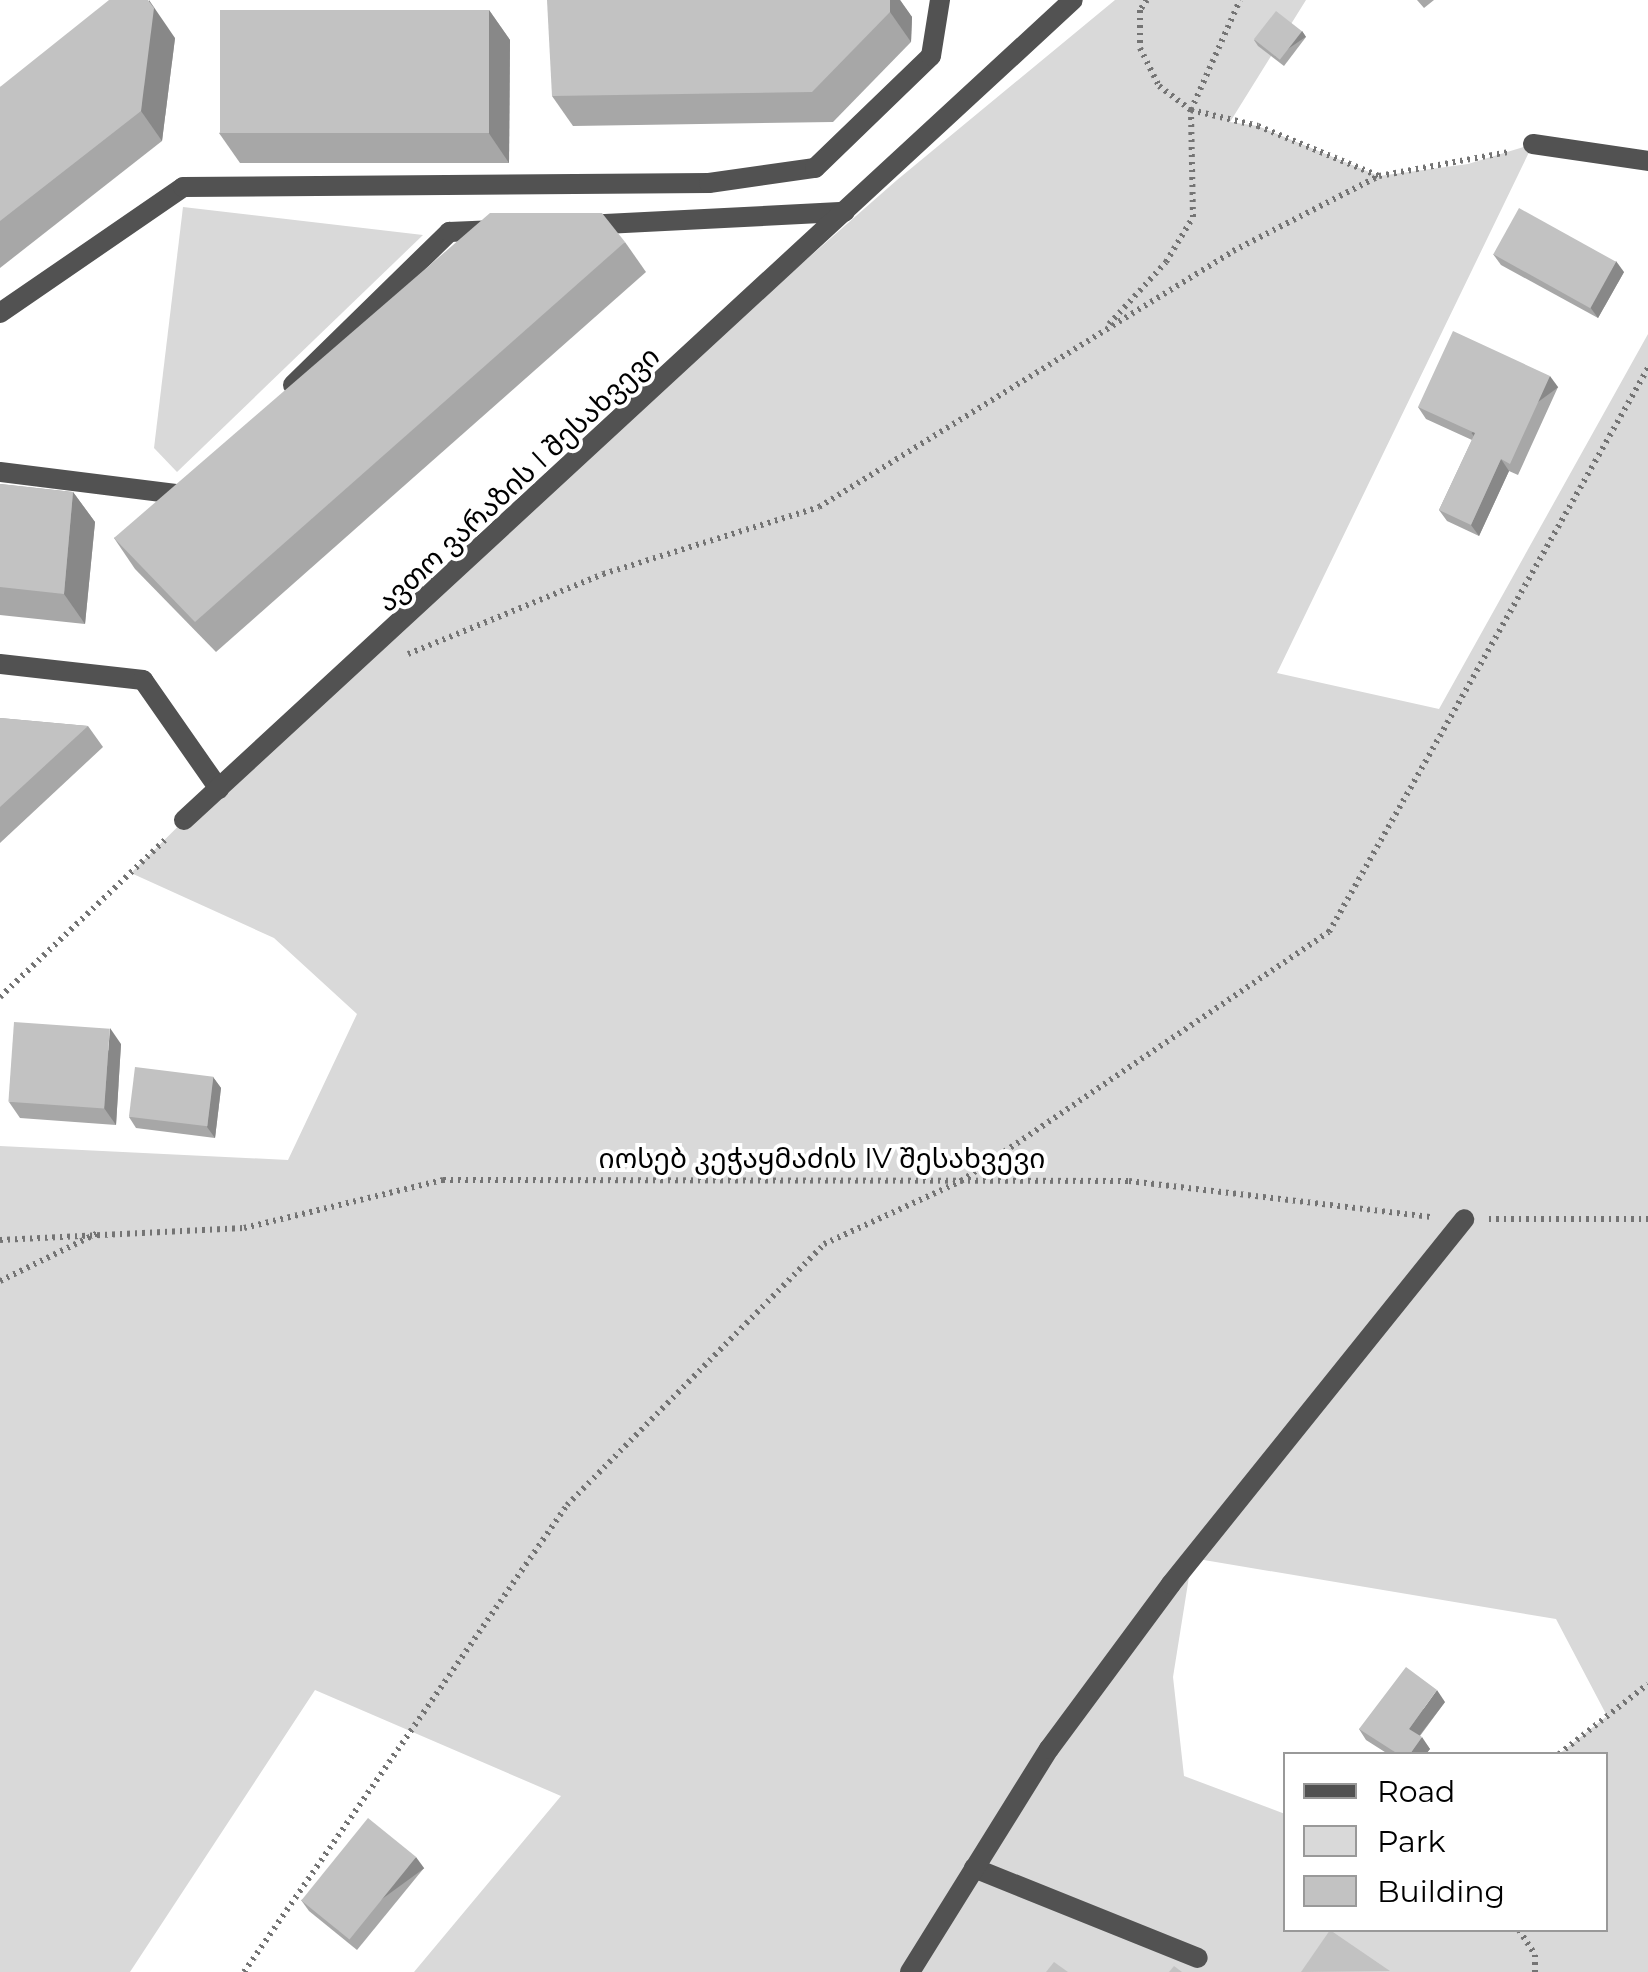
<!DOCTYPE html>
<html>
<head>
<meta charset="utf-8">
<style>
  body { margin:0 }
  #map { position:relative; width:1648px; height:1972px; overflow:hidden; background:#fff; font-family:Montserrat,"Noto Sans Georgian",sans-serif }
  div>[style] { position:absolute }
  .green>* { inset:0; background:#d9d9d9 }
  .path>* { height:6px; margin-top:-3px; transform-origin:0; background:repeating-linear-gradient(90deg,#747474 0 2.5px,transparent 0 7.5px) }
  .service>* { height:20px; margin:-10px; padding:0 10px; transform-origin:10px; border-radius:10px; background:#525252 }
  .minor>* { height:20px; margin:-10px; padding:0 10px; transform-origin:10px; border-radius:10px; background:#525252 }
  .wall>* { inset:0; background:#a7a7a7 }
  .shaded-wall>* { inset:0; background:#888; transform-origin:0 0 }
  .building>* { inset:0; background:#c2c2c2; transform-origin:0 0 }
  span { translate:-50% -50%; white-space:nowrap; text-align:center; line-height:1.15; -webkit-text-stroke:8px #fff; paint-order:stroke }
  .street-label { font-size:28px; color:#000 }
  .legend { position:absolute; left:1283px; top:1752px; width:325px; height:180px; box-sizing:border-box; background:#fff; border:2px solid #999; margin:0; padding:12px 18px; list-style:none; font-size:30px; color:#000 }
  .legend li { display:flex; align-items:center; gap:20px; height:50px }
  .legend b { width:50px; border:2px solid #999 }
</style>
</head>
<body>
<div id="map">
  <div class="green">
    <div style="clip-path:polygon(evenodd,1115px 0,1306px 0,1230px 122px,1258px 126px,1379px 176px,1468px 164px,1533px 144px,1277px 673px,1439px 709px,1648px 334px,1648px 1972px,414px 1972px,561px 1796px,315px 1690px,130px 1972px,0 1972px,0 1146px,288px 1160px,357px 1014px,274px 938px,131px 873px,316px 690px,897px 180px,1115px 0,1192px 1558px,1556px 1619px,1607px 1716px,1559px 1754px,1606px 1754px,1606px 1930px,1286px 1930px,1285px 1814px,1184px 1776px,1173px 1677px,1192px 1558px)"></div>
    <div style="clip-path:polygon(183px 207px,423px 235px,177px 472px,154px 448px)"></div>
  </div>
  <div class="path">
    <div style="left:1147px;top:0;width:12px;rotate:125deg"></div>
    <div style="left:1140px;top:10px;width:38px;rotate:90deg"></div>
    <div style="left:1140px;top:48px;width:42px;rotate:63.4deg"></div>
    <div style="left:1159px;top:86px;width:40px;rotate:37deg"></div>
    <div style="left:1191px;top:110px;width:69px;rotate:13.4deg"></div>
    <div style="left:1258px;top:126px;width:131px;rotate:22.5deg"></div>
    <div style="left:1379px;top:176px;width:131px;rotate:-10.5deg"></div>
    <div style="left:1109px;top:324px;width:84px;rotate:-47.4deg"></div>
    <div style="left:1166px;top:262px;width:52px;rotate:-59deg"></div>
    <div style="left:1193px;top:217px;width:107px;rotate:-91.1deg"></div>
    <div style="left:1191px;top:110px;width:120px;rotate:-66deg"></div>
    <div style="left:408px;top:654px;width:211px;rotate:-22.3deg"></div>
    <div style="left:603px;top:574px;width:226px;rotate:-17.2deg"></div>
    <div style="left:819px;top:507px;width:487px;rotate:-31.7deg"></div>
    <div style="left:1233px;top:251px;width:164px;rotate:-27.2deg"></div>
    <div style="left:0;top:997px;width:229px;rotate:-43.6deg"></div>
    <div style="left:1489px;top:1219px;width:159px"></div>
    <div style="left:0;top:1240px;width:244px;rotate:-2.8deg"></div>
    <div style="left:244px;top:1228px;width:205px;rotate:-13.6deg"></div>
    <div style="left:443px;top:1180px;width:686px;rotate:0.08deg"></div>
    <div style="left:1129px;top:1181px;width:305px;rotate:6.8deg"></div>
    <div style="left:0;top:1281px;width:109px;rotate:-26.1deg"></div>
    <div style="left:1559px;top:1754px;width:113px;rotate:-38.2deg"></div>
    <div style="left:1519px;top:1930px;width:30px;rotate:57deg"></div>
    <div style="left:1535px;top:1955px;width:17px;rotate:90deg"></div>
    <div style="left:244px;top:1972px;width:568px;rotate:-55.33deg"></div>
    <div style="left:567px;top:1505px;width:366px;rotate:-45.4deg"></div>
    <div style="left:824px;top:1244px;width:151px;rotate:-24.7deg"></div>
    <div style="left:961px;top:1181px;width:444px;rotate:-34.1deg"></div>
    <div style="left:1329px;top:932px;width:648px;rotate:-60.51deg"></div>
  </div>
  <div class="service">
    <div style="left:585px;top:225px;width:260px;rotate:-2.9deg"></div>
    <div style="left:0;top:313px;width:222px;rotate:-34.5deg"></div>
    <div style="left:183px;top:187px;width:526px;rotate:-0.44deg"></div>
    <div style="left:709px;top:183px;width:107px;rotate:-8.1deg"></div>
    <div style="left:815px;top:168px;width:161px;rotate:-44deg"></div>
    <div style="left:931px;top:56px;width:57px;rotate:-80.9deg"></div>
    <div style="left:293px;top:385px;width:219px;rotate:-44.4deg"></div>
    <div style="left:449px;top:232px;width:47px;rotate:-2.4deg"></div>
    <div style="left:0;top:472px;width:185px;rotate:7.1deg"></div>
    <div style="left:0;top:664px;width:144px;rotate:6.4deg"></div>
    <div style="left:143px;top:680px;width:133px;rotate:55.1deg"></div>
    <div style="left:974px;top:1868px;width:241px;rotate:21.9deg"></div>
    <div style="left:910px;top:1972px;width:263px;rotate:-58.1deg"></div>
    <div style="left:1049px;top:1749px;width:205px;rotate:-53.5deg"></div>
    <div style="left:1171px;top:1584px;width:468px;rotate:-51.2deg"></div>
  </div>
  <div class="minor">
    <div style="left:1533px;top:144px;width:116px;rotate:8.4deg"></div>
    <div style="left:184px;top:820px;width:1209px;rotate:-42.69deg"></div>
  </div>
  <div class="wall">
    <div style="clip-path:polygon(900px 0,912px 17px,911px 42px,833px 122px,573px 126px,552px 96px)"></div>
    <div style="clip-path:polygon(1417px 0,1434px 0,1424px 8px)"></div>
    <div style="clip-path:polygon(489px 10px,510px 40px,509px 163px,240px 163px,219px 133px)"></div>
    <div style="clip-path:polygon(1302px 31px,1306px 37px,1284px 66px,1258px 46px,1254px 40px)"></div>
    <div style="clip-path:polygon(175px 38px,162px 141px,0 268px,0 87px)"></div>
    <div style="clip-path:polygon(625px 242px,646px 272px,216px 652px,135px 569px,114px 538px)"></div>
    <div style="clip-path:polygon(1493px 254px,1624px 272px,1598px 318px,1501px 265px)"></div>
    <div style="clip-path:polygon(1558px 387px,1518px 475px,1509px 471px,1479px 536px,1447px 521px,1439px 510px,1472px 440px,1426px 419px,1418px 407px)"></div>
    <div style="clip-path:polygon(0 484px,73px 492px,95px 522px,85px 624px,0 615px)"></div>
    <div style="clip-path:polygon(0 718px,88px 726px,103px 747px,0 843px)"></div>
    <div style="clip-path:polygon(121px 1044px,116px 1125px,20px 1118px,9px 1102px)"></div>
    <div style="clip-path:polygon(213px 1077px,221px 1088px,215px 1138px,136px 1128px,129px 1117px)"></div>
    <div style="clip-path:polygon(1445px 1702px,1420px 1736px,1430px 1749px,1426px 1754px,1388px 1754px,1366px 1740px,1359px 1729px)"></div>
    <div style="clip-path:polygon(424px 1868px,357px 1950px,309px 1911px,301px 1900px)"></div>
  </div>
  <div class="shaded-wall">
    <div style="clip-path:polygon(149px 0,175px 38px,162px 141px,141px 111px)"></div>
    <div style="clip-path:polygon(890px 0,900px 0,912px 17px,911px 42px,890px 12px)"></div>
    <div style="clip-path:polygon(489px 10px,510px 40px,509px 163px,488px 132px)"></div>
    <div style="left:1302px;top:31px;width:7px;height:36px;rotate:56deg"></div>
    <div style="clip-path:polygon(1616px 261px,1624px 272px,1598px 318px,1590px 307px)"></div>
    <div style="left:1550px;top:376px;width:14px;height:97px;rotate:54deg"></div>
    <div style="clip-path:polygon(1501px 459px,1509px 471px,1479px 536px,1471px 525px)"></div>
    <div style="clip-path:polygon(73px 492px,95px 522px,85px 624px,64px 594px)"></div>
    <div style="clip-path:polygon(110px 1028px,121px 1044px,116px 1125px,104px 1108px)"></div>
    <div style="clip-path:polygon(213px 1077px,221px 1088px,215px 1138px,207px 1127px)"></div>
    <div style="clip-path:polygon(1437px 1690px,1445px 1702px,1416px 1740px,1409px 1729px)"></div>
    <div style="clip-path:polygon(1422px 1737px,1430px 1749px,1426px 1754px,1410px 1754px)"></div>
    <div style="left:416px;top:1857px;width:14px;height:106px;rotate:54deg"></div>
  </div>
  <div class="building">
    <div style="clip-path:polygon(109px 0,148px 0,154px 8px,141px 111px,0 221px,0 87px)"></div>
    <div style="clip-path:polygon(547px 0,890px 0,890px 12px,812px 92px,552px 96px)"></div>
    <div style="left:220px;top:10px;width:269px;height:123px"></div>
    <div style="left:1276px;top:11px;width:33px;height:36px;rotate:38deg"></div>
    <div style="left:1519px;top:208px;width:111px;height:53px;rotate:29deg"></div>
    <div style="clip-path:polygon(490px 213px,602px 213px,625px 242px,195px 622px,114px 538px)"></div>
    <div style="clip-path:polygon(1453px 331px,1550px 376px,1510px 464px,1501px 459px,1471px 525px,1439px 510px,1475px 433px,1418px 407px)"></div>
    <div style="clip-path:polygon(0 484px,73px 492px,64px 594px,0 587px)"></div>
    <div style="clip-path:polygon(0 718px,88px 726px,0 807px)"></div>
    <div style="left:14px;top:1022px;width:96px;height:80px;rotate:4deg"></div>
    <div style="left:135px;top:1067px;width:79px;height:50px;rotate:7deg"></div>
    <div style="clip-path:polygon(1406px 1667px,1437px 1690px,1409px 1729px,1422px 1737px,1410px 1754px,1398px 1754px,1359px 1729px)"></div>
    <div style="left:368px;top:1818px;width:62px;height:106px;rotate:39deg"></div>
    <div style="clip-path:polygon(1330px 1930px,1390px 1971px,1301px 1972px)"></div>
    <div style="clip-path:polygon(1054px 1962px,1068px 1972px,1046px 1972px)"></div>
    <div style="clip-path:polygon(1174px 1966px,1182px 1972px,1169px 1972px)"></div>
  </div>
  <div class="street-label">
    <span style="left:518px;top:479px;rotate:-43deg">ავთო ვარაზის I შესახვევი</span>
    <span style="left:822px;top:1158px">იოსებ კეჭაყმაძის IV შესახვევი</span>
  </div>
  <ul class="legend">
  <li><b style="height:12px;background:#525252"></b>Road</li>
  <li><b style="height:28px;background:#d9d9d9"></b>Park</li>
  <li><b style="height:28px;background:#c2c2c2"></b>Building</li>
  </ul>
</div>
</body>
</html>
